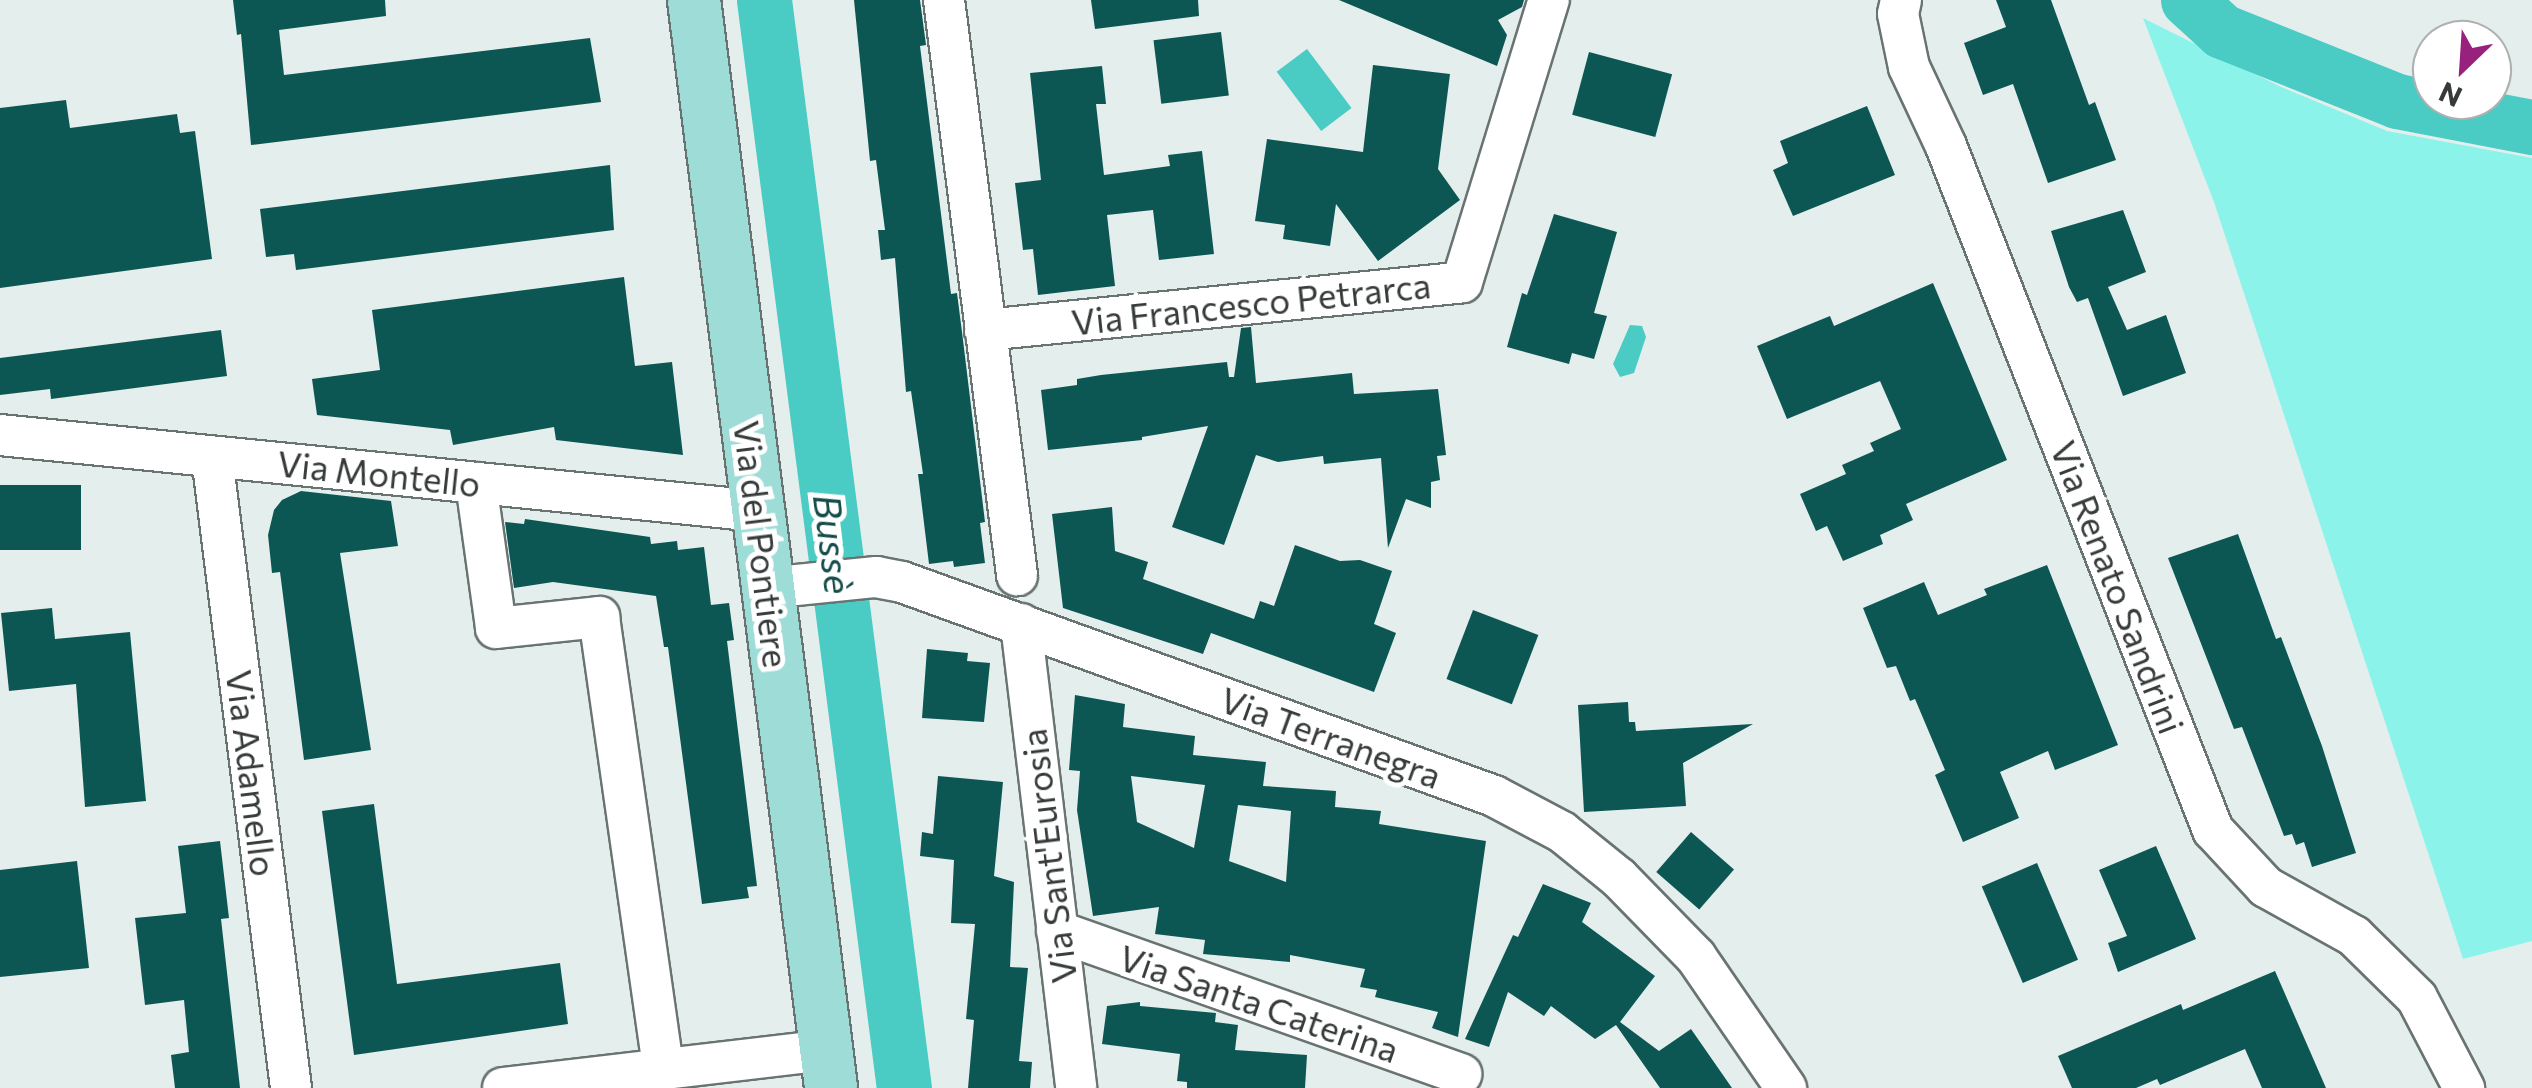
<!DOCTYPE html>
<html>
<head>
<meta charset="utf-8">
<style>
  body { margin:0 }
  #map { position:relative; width:2532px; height:1088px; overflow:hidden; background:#e3eeed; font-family:Commissioner,sans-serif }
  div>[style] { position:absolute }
  .green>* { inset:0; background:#8cf3eb }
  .water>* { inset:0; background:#4acbc3; transform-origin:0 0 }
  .river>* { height:55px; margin:-27.5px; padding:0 27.5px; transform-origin:27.5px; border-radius:27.5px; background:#4acbc3 }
  .building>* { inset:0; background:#0c5753; transform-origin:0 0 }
  .roads { filter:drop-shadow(2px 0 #697372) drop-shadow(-2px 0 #697372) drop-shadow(0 2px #697372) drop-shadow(0 -2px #697372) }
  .minor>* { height:40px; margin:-20px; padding:0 20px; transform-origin:20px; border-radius:20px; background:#fff }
  .major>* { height:52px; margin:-26px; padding:0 26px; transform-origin:26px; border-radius:26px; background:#9ddcd7 }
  span { translate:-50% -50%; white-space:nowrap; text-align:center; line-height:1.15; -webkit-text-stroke:10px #fff; paint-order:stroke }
  .street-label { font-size:35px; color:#363a3a }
  .water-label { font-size:38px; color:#144c48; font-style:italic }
  .north { position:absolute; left:2412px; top:20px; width:100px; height:100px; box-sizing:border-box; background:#fff; border:2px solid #afb0b0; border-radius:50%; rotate:205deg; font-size:28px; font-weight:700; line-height:40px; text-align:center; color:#363a3a }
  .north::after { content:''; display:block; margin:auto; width:35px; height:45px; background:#97217c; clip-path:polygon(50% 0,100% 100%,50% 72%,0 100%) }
</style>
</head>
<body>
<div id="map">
  <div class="green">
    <div style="clip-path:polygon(2143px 18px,2279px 86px,2387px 131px,2532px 158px,2532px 941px,2463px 959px,2214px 202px)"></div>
  </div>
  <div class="water">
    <div style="left:1307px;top:49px;width:74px;height:38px;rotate:53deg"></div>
    <div style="clip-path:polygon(1630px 325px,1642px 326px,1646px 337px,1634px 373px,1620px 377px,1613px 364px)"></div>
  </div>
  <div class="river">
    <div style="left:764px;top:0;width:1097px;rotate:82.67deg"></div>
    <div style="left:2188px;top:0;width:46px;rotate:42.4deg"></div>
    <div style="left:2222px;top:31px;width:188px;rotate:21.8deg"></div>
    <div style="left:2397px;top:101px;width:137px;rotate:10.9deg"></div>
  </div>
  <div class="building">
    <div style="clip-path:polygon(233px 0,385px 0,386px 16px,279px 30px,284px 75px,590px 38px,601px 102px,251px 145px,241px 34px,237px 35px)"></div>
    <div style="clip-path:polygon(854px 0,920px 0,926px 45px,920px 46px,951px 294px,957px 293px,963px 340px,985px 522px,980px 523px,985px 563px,954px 567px,953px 561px,929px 564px,918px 474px,923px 474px,911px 391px,906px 392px,895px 258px,881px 260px,878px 230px,885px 230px,876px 160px,870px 161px)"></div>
    <div style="clip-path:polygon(1091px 0,1198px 0,1199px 16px,1095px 29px)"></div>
    <div style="clip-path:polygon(1339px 0,1524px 0,1522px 7px,1498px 20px,1507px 35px,1497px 66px)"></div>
    <div style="clip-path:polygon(1996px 0,2051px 0,2089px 105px,2095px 102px,2116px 160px,2048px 183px,2013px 84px,1983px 95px,1964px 43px,2006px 27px)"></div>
    <div style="left:1221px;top:32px;width:64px;height:68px;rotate:83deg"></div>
    <div style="left:1589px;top:52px;width:86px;height:65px;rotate:15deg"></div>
    <div style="clip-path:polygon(1373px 65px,1450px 74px,1438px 169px,1460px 200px,1378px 261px,1336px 204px,1330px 246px,1283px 239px,1285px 225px,1255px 221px,1267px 139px,1363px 152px)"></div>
    <div style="clip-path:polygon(1102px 66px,1106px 104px,1096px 104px,1104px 175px,1170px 166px,1168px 155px,1202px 151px,1214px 254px,1159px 260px,1153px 210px,1107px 215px,1115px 286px,1038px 295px,1033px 249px,1023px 250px,1015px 183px,1041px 180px,1030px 73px)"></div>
    <div style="clip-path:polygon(66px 100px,70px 128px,177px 114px,180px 133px,195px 131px,212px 259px,0 288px,0 108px)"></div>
    <div style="clip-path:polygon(1867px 106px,1895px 175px,1793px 216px,1773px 170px,1788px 163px,1780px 141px)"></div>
    <div style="clip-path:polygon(610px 165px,614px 230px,296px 270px,294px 254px,266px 257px,260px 209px)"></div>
    <div style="clip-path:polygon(2123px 210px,2146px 272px,2108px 287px,2127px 330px,2166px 315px,2186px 373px,2123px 396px,2088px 298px,2077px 302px,2069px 287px,2051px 231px)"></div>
    <div style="clip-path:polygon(1554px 214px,1617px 232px,1594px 313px,1607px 316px,1594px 359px,1572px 353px,1569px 364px,1507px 347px,1522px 293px,1527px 295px)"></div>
    <div style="clip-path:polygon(624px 277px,635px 366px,672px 362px,683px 455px,556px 440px,554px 427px,453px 445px,450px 430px,317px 415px,312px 379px,380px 370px,372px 310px)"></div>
    <div style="clip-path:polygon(1933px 283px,2007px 460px,1906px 504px,1913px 520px,1880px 535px,1883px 544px,1843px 561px,1827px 526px,1816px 531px,1800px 494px,1846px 474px,1842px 465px,1874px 451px,1870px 443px,1901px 429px,1880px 381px,1787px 419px,1757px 346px,1830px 316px,1834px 326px)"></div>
    <div style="clip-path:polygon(1251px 327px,1256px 383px,1352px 373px,1354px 394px,1438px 389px,1446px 455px,1437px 456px,1440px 480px,1431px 482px,1431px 508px,1406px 499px,1388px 548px,1381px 458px,1324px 464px,1323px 456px,1278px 462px,1256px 455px,1224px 545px,1172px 527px,1208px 426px,1142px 437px,1142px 440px,1048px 450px,1041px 390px,1077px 385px,1077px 379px,1101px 375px,1227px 362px,1229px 377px,1234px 377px,1241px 328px)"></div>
    <div style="clip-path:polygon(221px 330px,227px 376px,51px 399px,50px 389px,0 395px,0 358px)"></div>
    <div style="left:0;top:485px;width:81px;height:65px"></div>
    <div style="clip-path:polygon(301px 491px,391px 501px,398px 546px,340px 553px,371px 750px,304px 760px,280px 572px,272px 573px,268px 535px,274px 510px,282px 500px)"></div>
    <div style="clip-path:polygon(1112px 507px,1115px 551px,1148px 562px,1143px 579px,1254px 619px,1260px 601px,1274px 606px,1295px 545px,1340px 561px,1360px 560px,1392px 571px,1374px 624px,1396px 633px,1374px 692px,1211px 633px,1203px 654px,1063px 608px,1052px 514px)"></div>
    <div style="clip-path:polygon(525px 519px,650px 537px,651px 544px,677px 541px,678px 550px,704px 547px,711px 605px,729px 603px,734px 640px,727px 641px,757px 886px,747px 887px,749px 898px,702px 904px,668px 647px,664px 647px,656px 596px,553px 582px,514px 588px,505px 522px,524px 524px)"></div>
    <div style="clip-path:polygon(2238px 534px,2276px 639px,2281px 637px,2322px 746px,2356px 853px,2312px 867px,2304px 842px,2296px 845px,2292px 834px,2284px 836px,2242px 727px,2234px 729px,2168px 558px)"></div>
    <div style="clip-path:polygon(2047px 565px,2118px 745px,2055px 770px,2048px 751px,2000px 772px,2019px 818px,1963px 842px,1935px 775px,1945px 770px,1915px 699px,1910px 701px,1896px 666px,1887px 668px,1863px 608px,1924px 582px,1938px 615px,1987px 595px,1984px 589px)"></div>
    <div style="clip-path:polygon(52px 608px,55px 639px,130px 632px,146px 801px,85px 807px,76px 684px,9px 691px,1px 613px)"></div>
    <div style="left:1473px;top:610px;width:70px;height:74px;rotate:21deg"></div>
    <div style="clip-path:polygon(927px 649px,968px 653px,967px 661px,990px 663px,984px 722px,922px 718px)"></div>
    <div style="clip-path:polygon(evenodd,1075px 695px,1125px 704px,1123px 727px,1195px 736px,1193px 755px,1266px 762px,1263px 786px,1336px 791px,1335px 807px,1381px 811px,1379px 824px,1486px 841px,1458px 1037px,1432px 1028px,1438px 1012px,1375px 997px,1377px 990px,1360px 987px,1365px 969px,1290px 955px,1290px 962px,1203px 954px,1205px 940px,1155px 934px,1159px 907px,1093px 916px,1077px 810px,1080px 771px,1069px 770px,1075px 695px,1131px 776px,1205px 785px,1194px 848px,1137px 822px,1131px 776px,1075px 695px,1238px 805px,1291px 811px,1286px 882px,1229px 861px,1238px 805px)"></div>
    <div style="clip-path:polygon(1628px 702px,1629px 722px,1635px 722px,1636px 731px,1753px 724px,1683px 763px,1686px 806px,1584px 812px,1578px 705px)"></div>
    <div style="clip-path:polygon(938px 776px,1003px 782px,994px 876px,1014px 882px,1010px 967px,1028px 968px,1019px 1061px,1032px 1062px,1030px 1088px,968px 1088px,974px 1020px,966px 1019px,975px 924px,951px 923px,954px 860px,920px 856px,922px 832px,933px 834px)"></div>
    <div style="clip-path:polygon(374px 804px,397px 984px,560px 963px,568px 1024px,354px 1055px,322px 811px)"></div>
    <div style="left:1691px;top:832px;width:57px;height:53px;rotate:41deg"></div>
    <div style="clip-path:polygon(220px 841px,229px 918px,221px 919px,240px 1088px,175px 1088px,171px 1055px,189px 1052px,184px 1000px,145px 1005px,135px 918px,186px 913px,178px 846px)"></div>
    <div style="clip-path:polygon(2156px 846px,2196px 939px,2118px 972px,2108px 943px,2127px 936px,2099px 870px)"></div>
    <div style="clip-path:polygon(77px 861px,89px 968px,0 977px,0 870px)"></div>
    <div style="left:2037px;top:863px;width:105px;height:60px;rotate:67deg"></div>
    <div style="clip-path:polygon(1543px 884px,1591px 903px,1582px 922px,1655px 976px,1620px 1022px,1659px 1051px,1691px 1029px,1732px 1088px,1660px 1088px,1616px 1025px,1595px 1039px,1551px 1006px,1544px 1016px,1508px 992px,1489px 1047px,1465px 1039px,1513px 935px,1518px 937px)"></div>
    <div style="clip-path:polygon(2275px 971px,2326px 1088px,2262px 1088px,2245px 1049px,2160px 1085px,2157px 1079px,2136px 1088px,2072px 1088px,2058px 1056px,2181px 1004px,2183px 1010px)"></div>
    <div style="clip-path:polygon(1140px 1002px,1140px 1006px,1216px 1013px,1215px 1022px,1238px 1025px,1235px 1050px,1307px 1055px,1305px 1088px,1187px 1088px,1187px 1082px,1177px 1081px,1180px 1054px,1102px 1044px,1107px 1006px)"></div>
  </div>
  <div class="roads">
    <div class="minor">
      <div style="left:944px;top:0;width:580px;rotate:82.76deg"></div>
      <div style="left:1901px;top:0;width:14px;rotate:102deg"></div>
      <div style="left:1898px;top:14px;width:54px;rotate:78.3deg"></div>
      <div style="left:1909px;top:67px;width:87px;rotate:64.9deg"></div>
      <div style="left:1946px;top:146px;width:734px;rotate:68.68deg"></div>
      <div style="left:2213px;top:830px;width:78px;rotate:47.1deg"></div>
      <div style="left:2266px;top:887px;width:101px;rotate:29.1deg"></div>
      <div style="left:2354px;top:936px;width:88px;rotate:44.5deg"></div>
      <div style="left:2417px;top:998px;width:102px;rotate:62.4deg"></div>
      <div style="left:985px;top:330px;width:479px;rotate:-5.7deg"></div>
      <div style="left:1462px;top:282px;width:295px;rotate:-72.9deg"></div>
      <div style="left:0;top:435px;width:761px;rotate:5.73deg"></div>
      <div style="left:212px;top:457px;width:636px;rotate:82.86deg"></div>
      <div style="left:476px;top:483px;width:146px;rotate:82.1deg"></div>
      <div style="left:496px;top:628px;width:104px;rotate:-6.1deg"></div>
      <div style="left:599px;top:617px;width:457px;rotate:81.9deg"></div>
      <div style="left:767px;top:588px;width:110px;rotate:-5.8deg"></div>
      <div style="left:876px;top:577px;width:26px;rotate:11deg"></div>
      <div style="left:902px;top:582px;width:629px;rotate:19.87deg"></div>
      <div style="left:1494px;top:796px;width:77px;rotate:27.9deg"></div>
      <div style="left:1562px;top:832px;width:73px;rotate:38.9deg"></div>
      <div style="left:1619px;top:878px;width:110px;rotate:45.7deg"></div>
      <div style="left:1696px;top:957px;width:159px;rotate:55.5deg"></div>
      <div style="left:1021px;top:624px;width:467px;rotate:83.2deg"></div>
      <div style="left:1057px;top:931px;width:429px;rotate:19.5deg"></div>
      <div style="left:503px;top:1088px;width:325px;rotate:-6.7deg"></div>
    </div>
    <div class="major">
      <div style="left:694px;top:0;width:1097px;rotate:82.82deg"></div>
    </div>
  </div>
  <div class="street-label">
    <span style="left:1251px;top:303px;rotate:-6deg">Via Francesco Petrarca</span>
    <span style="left:379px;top:473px;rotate:6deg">Via Montello</span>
    <span style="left:762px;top:544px;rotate:83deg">Via del Pontiere</span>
    <span style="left:2118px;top:587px;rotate:69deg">Via Renato Sandrini</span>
    <span style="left:1331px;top:737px;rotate:20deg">Via Terranegra</span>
    <span style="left:252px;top:773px;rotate:83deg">Via Adamello</span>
    <span style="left:1048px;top:856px;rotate:-97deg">Via Sant'Eurosia</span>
    <span style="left:1259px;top:1003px;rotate:19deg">Via Santa Caterina</span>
  </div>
  <div class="water-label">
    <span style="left:834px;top:544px;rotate:83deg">Bussè</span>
  </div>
  <div class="north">N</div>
</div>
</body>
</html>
